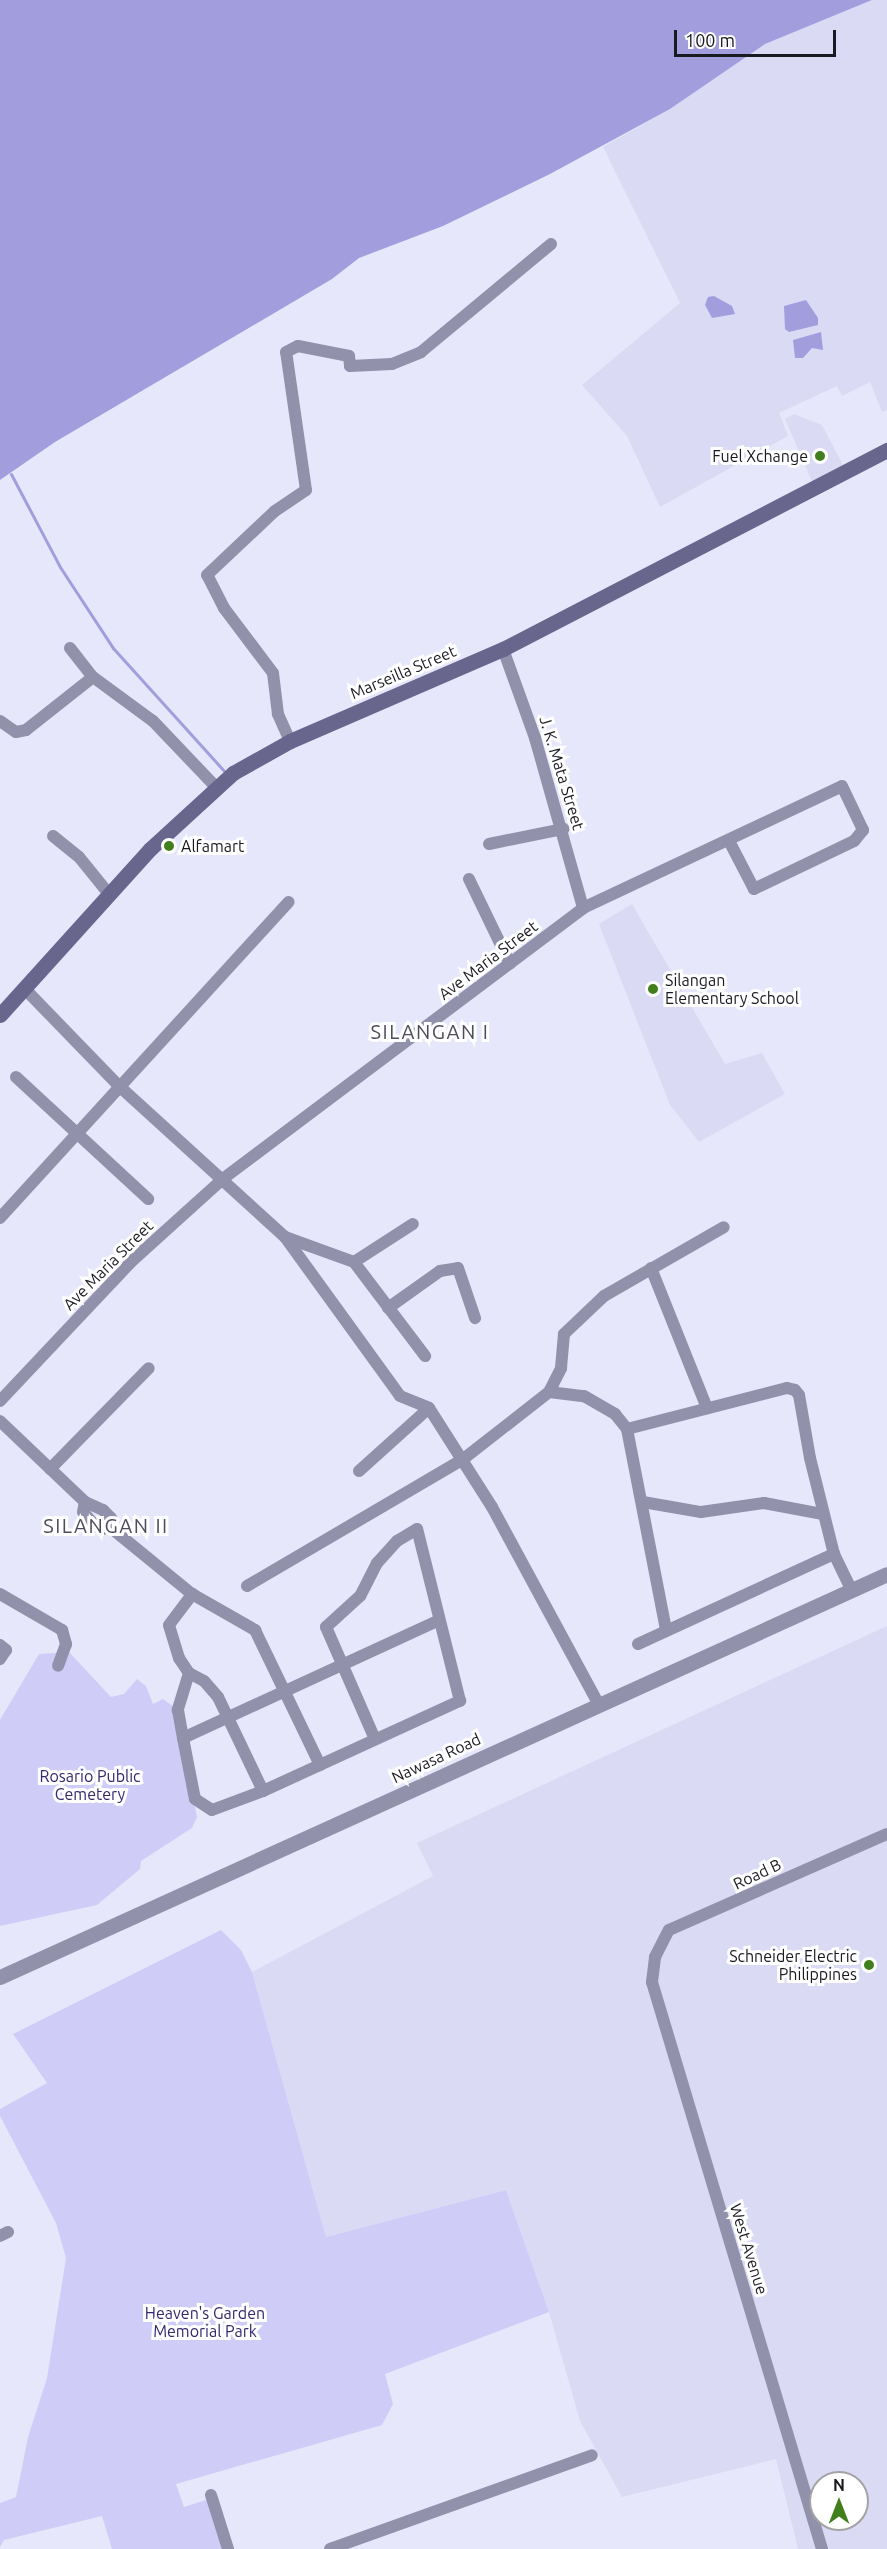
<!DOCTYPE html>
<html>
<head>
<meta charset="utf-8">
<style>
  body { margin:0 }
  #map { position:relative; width:887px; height:2549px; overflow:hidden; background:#e7e7fb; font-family:Ubuntu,sans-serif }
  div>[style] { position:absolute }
  .built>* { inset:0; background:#dbdaf5 }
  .green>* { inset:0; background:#cfcdf7 }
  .water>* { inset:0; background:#a29edd }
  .stream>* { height:3px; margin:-1.5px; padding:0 1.5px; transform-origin:1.5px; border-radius:1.5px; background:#a29edd }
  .minor>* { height:12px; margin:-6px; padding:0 6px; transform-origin:6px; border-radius:6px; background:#9291ac }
  .tertiary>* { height:15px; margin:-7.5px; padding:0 7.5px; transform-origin:7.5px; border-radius:7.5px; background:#9291ac }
  .secondary>* { height:15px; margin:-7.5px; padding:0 7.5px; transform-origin:7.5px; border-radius:7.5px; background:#69668e }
  .dots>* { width:16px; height:16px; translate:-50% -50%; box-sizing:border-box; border:3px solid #fff; border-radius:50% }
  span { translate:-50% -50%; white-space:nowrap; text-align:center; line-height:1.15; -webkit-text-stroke:6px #fff; paint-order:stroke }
  .poi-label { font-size:16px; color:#191920 }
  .right { translate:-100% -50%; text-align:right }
  .left { translate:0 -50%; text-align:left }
  .street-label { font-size:16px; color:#191920 }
  .park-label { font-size:16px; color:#34266f }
  .quarter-label { font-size:20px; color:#4d4d5d; letter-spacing:1.5px }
  .north { position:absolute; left:809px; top:2471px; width:60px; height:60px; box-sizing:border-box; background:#fff; border:2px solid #a3a3a6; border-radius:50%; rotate:0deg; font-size:16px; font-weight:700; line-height:24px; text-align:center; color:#191920 }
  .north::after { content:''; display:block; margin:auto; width:21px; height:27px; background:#417f1d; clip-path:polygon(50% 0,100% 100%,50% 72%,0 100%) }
  .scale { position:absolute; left:674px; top:30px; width:162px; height:27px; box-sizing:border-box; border:3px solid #191920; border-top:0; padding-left:8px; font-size:18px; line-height:21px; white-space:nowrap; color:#191920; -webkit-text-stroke:4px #fff; paint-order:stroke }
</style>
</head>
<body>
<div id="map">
  <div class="built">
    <div style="clip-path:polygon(872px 0,887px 0,887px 410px,882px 412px,870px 382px,842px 396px,837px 386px,779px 413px,788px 436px,660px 507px,627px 436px,582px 385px,680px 303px,603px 147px,670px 109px,765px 44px)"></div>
    <div style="clip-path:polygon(794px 414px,822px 425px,844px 467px,813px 484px,785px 419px)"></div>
    <div style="clip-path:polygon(632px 904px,725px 1064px,762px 1053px,785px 1094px,699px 1142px,670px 1105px,599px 924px)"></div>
    <div style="clip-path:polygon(evenodd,887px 1626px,887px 2549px,798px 2549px,776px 2459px,622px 2497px,580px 2421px,549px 2312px,506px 2190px,326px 2237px,252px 1972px,433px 1876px,417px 1843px,887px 1626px,821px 2483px,857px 2483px,857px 2519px,821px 2519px,821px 2483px)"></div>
  </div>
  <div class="green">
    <div style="clip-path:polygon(69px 1652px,111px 1697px,124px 1694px,137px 1679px,146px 1686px,153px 1704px,163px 1699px,174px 1707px,197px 1817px,192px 1828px,141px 1861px,140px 1869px,97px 1905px,0 1926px,0 1720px,39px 1654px)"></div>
    <div style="clip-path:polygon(221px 1930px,241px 1950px,252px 1972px,326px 2237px,506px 2190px,549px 2312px,385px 2374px,393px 2404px,382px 2425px,176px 2484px,184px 2507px,209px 2499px,225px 2549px,112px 2549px,102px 2516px,4px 2540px,0 2547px,0 2503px,16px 2497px,28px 2437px,47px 2378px,66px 2258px,56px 2223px,0 2116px,0 2109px,47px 2083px,13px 2034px)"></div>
  </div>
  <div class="water">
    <div style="clip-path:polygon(0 0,872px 0,765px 44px,670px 109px,550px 174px,443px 226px,359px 258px,332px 279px,55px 442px,0 480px)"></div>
    <div style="clip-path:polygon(714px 296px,732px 306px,735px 314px,712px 318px,705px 305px,708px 297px)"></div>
    <div style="clip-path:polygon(806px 300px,818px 318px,818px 325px,789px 332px,785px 329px,784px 306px)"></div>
    <div style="clip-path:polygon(821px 332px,823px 350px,812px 348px,803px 358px,795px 358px,793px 340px)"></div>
  </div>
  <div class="stream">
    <div style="left:11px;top:474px;width:105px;rotate:62.2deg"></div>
    <div style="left:60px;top:567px;width:97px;rotate:56.8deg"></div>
    <div style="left:113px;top:648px;width:167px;rotate:47.9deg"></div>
  </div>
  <div class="minor">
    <div style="left:70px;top:648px;width:37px;rotate:52deg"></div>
    <div style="left:503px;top:649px;width:95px;rotate:70.2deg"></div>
    <div style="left:535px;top:738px;width:177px;rotate:74.2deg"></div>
    <div style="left:0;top:721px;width:19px;rotate:35deg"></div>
    <div style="left:16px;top:732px;width:10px;rotate:-11deg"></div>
    <div style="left:26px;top:730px;width:85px;rotate:-38.3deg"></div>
    <div style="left:93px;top:677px;width:74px;rotate:36.3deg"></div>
    <div style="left:153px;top:721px;width:90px;rotate:46.4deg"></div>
    <div style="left:290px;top:741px;width:30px;rotate:-114deg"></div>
    <div style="left:278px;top:714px;width:41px;rotate:-97deg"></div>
    <div style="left:273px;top:673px;width:81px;rotate:-127deg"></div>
    <div style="left:224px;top:608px;width:37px;rotate:-117deg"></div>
    <div style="left:207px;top:575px;width:93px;rotate:-43.3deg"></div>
    <div style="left:275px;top:511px;width:37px;rotate:-34deg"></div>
    <div style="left:306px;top:490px;width:139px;rotate:-98.2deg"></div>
    <div style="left:286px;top:352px;width:13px;rotate:-27deg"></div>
    <div style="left:298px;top:346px;width:52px;rotate:11.1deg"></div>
    <div style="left:349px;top:356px;width:10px;rotate:84deg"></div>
    <div style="left:350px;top:366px;width:42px;rotate:-2.7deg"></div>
    <div style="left:392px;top:364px;width:31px;rotate:-22deg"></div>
    <div style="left:421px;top:352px;width:169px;rotate:-39.7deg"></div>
    <div style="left:53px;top:836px;width:33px;rotate:39deg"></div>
    <div style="left:79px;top:857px;width:48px;rotate:51deg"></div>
    <div style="left:489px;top:844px;width:76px;rotate:-11.5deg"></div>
    <div style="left:469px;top:879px;width:94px;rotate:64.2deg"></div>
    <div style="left:24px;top:988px;width:136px;rotate:45.9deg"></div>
    <div style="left:119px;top:1086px;width:224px;rotate:42.3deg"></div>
    <div style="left:285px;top:1237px;width:196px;rotate:54.1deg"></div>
    <div style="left:400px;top:1396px;width:31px;rotate:22deg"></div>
    <div style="left:429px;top:1408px;width:117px;rotate:57.5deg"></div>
    <div style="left:492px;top:1507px;width:223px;rotate:61.6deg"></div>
    <div style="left:16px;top:1077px;width:180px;rotate:42.7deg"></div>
    <div style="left:0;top:1218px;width:428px;rotate:-47.6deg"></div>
    <div style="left:285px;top:1237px;width:73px;rotate:19.9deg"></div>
    <div style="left:354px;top:1262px;width:70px;rotate:-32.8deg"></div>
    <div style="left:354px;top:1262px;width:118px;rotate:52.9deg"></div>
    <div style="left:651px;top:1268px;width:151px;rotate:68.2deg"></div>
    <div style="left:388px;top:1308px;width:64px;rotate:-35.4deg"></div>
    <div style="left:440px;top:1271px;width:18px;rotate:-9deg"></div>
    <div style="left:458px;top:1268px;width:53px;rotate:71.2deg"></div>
    <div style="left:549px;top:1392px;width:27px;rotate:-63deg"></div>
    <div style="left:561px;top:1368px;width:34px;rotate:-85deg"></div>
    <div style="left:564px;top:1334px;width:55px;rotate:-43.5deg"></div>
    <div style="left:604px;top:1296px;width:138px;rotate:-29.9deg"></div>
    <div style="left:0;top:1401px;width:192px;rotate:-46.7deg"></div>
    <div style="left:132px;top:1261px;width:124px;rotate:-42.1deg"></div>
    <div style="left:224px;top:1178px;width:449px;rotate:-36.9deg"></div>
    <div style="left:583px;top:908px;width:286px;rotate:-25.2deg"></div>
    <div style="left:842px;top:786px;width:49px;rotate:64.5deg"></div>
    <div style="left:863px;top:830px;width:14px;rotate:129deg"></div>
    <div style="left:854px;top:841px;width:111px;rotate:154.4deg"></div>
    <div style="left:754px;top:889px;width:54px;rotate:-117.5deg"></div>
    <div style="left:0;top:1421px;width:117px;rotate:43.6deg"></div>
    <div style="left:627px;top:1429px;width:165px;rotate:-14.4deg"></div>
    <div style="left:787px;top:1388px;width:8px;rotate:14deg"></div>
    <div style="left:795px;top:1390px;width:6px;rotate:51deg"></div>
    <div style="left:799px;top:1395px;width:64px;rotate:80.1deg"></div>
    <div style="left:810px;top:1458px;width:99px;rotate:76deg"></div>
    <div style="left:834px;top:1554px;width:41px;rotate:64.1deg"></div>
    <div style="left:50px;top:1469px;width:141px;rotate:-45.6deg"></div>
    <div style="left:359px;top:1471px;width:94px;rotate:-42deg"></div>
    <div style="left:85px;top:1502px;width:20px;rotate:24deg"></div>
    <div style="left:103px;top:1510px;width:11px;rotate:45deg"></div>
    <div style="left:111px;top:1518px;width:9px;rotate:96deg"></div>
    <div style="left:110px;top:1527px;width:8px;rotate:166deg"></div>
    <div style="left:102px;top:1529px;width:12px;rotate:-145deg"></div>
    <div style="left:92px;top:1522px;width:13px;rotate:-132deg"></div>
    <div style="left:83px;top:1512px;width:10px;rotate:-79deg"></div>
    <div style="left:643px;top:1502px;width:59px;rotate:9.8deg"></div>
    <div style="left:701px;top:1512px;width:64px;rotate:-8.1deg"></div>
    <div style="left:764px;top:1503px;width:60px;rotate:10.6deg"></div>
    <div style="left:110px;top:1527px;width:106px;rotate:39.3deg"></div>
    <div style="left:247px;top:1586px;width:249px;rotate:-30.4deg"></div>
    <div style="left:462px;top:1460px;width:110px;rotate:-38deg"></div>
    <div style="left:549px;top:1392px;width:35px;rotate:7deg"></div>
    <div style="left:584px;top:1396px;width:36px;rotate:30deg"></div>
    <div style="left:615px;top:1414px;width:19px;rotate:51deg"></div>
    <div style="left:627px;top:1429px;width:204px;rotate:79deg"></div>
    <div style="left:0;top:1594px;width:72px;rotate:30.1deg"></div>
    <div style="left:62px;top:1630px;width:15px;rotate:74deg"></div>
    <div style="left:66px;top:1644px;width:23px;rotate:110deg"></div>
    <div style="left:638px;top:1644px;width:216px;rotate:-24.7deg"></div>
    <div style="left:0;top:1645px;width:8px;rotate:40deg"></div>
    <div style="left:6px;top:1650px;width:11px;rotate:124deg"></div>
    <div style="left:189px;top:1673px;width:39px;rotate:107deg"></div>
    <div style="left:178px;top:1710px;width:28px;rotate:80deg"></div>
    <div style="left:183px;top:1738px;width:62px;rotate:78.9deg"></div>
    <div style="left:195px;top:1799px;width:20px;rotate:33deg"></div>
    <div style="left:212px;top:1810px;width:54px;rotate:-20.4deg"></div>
    <div style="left:263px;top:1791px;width:217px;rotate:-24.6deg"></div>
    <div style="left:460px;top:1701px;width:177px;rotate:-104deg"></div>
    <div style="left:417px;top:1529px;width:23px;rotate:149deg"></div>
    <div style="left:397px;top:1541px;width:30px;rotate:132deg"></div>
    <div style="left:377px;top:1563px;width:37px;rotate:117deg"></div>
    <div style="left:360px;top:1596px;width:46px;rotate:137.6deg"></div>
    <div style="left:326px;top:1627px;width:122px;rotate:66.4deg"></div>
    <div style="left:183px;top:1738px;width:282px;rotate:-24.7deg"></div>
    <div style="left:263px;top:1791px;width:104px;rotate:-115.6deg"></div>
    <div style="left:218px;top:1697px;width:21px;rotate:-131deg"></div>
    <div style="left:204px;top:1681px;width:17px;rotate:-152deg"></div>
    <div style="left:189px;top:1673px;width:18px;rotate:-124deg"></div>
    <div style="left:179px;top:1658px;width:34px;rotate:-107deg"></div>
    <div style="left:169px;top:1625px;width:39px;rotate:-53deg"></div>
    <div style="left:192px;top:1594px;width:73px;rotate:29.7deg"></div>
    <div style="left:255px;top:1630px;width:150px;rotate:64.3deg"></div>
    <div style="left:0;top:2236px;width:9px;rotate:-27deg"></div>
    <div style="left:211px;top:2495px;width:57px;rotate:72.5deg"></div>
    <div style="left:330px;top:2549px;width:278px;rotate:-19.7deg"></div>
    <div style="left:822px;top:2549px;width:592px;rotate:-106.69deg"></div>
    <div style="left:652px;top:1982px;width:25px;rotate:-83deg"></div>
    <div style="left:655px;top:1957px;width:30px;rotate:-63deg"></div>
    <div style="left:669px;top:1930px;width:238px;rotate:-23.8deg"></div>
  </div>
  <div class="tertiary">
    <div style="left:0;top:1977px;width:974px;rotate:-24.43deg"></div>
  </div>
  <div class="secondary">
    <div style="left:0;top:1015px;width:224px;rotate:-47.9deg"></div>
    <div style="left:150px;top:849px;width:113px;rotate:-42.5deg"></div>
    <div style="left:233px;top:773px;width:65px;rotate:-29.3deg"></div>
    <div style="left:290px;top:741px;width:232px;rotate:-23.4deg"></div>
    <div style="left:503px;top:649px;width:433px;rotate:-27.4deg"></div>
  </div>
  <div class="dots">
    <div style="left:820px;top:456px;background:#417f1d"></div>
    <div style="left:169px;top:846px;background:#417f1d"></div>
    <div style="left:653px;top:989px;background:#417f1d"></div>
    <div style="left:869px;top:1965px;background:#417f1d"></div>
  </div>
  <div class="poi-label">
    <span class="right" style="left:808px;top:456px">Fuel Xchange</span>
    <span class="left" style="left:181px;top:846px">Alfamart</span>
    <span class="left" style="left:665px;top:989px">Silangan<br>Elementary School</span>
    <span class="right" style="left:857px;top:1965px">Schneider Electric<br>Philippines</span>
  </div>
  <div class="street-label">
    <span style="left:403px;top:672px;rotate:-23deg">Marseilla Street</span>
    <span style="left:562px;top:773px;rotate:73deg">J. K. Mata Street</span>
    <span style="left:488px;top:960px;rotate:-37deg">Ave Maria Street</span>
    <span style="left:108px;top:1265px;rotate:-45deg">Ave Maria Street</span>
    <span style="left:436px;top:1758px;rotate:-25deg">Nawasa Road</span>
    <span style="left:757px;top:1874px;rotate:-25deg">Road B</span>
    <span style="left:749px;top:2249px;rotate:73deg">West Avenue</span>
  </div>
  <div class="park-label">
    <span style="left:90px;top:1785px">Rosario Public<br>Cemetery</span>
    <span style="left:205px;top:2322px">Heaven's Garden<br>Memorial Park</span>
  </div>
  <div class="quarter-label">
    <span style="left:430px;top:1031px">SILANGAN I</span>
    <span style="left:106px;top:1525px">SILANGAN II</span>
  </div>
  <div class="north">N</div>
  <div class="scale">100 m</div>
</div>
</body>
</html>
